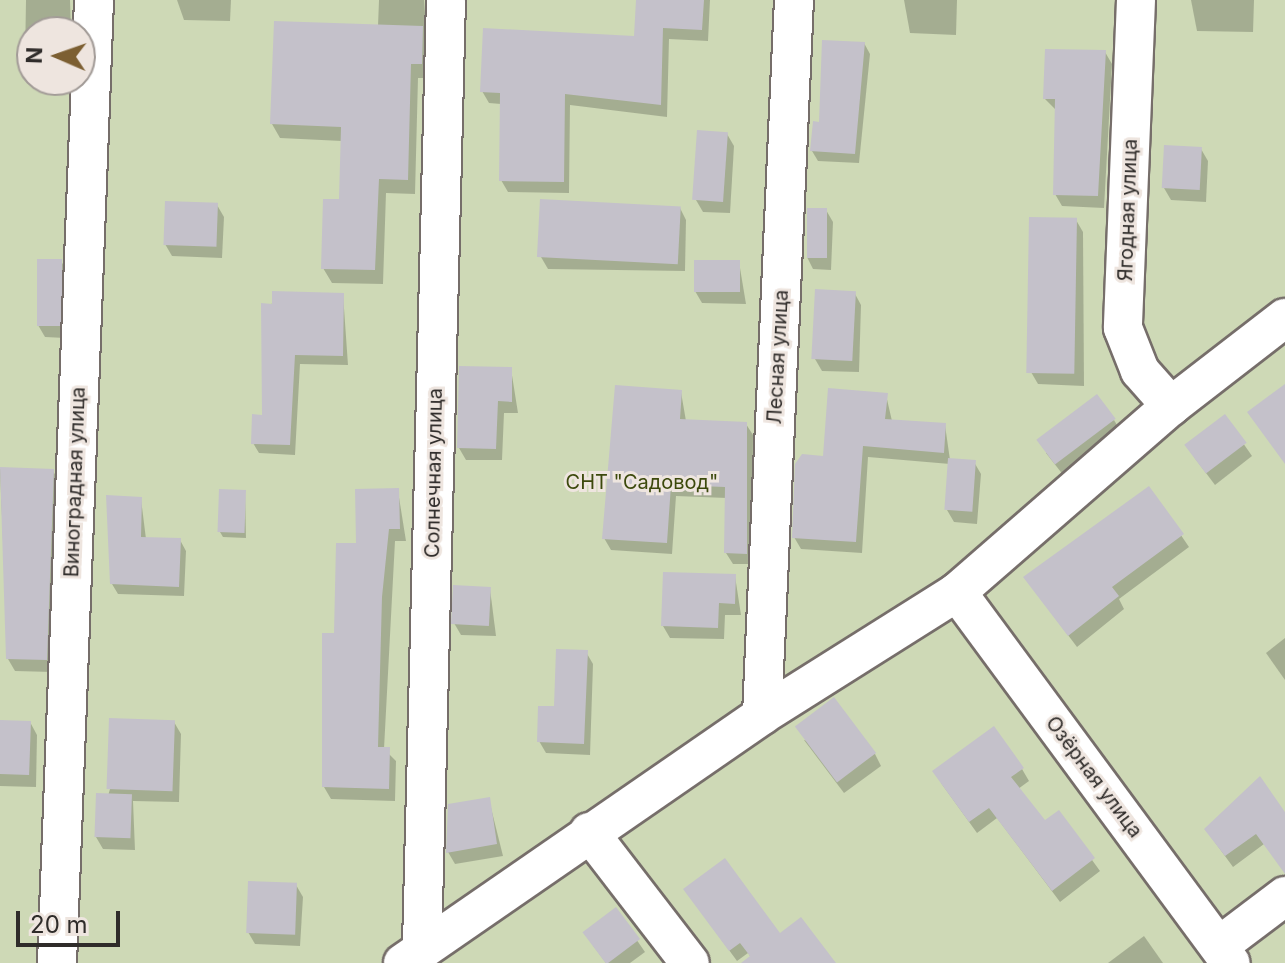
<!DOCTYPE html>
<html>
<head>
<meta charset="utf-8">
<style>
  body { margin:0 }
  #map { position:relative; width:1285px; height:963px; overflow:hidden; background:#eee5df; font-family:Inter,sans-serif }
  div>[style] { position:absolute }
  .green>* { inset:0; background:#ced9b6 }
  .shadow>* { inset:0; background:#0003 }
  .building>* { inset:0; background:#c4c1ca; transform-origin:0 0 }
  .roads { filter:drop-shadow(2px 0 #766e6a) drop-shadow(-2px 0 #766e6a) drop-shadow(0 2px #766e6a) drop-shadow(0 -2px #766e6a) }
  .minor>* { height:38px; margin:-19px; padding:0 19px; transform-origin:19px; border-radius:19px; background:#fff }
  span { translate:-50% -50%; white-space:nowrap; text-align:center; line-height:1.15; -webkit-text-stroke:6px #eee5df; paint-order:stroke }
  .street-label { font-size:20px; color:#2f2c2a }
  .park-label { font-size:20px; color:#3c490c }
  .north { position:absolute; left:16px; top:16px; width:80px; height:80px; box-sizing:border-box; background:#eee5df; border:2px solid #a29b97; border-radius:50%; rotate:272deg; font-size:22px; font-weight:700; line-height:32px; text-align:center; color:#2f2c2a }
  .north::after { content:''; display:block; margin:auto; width:28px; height:36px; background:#7c5f32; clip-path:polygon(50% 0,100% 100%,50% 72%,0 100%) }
  .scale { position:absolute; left:16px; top:911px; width:104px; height:36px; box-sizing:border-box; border:4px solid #2f2c2a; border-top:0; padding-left:10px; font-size:24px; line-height:28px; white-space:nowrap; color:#2f2c2a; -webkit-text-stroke:6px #eee5df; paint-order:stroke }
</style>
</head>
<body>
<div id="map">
  <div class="green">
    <div style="clip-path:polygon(evenodd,0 0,1285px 0,1285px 963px,0 963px,0 0,32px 32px,80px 32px,80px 80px,32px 80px,32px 32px)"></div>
  </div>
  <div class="shadow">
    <div style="clip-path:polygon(26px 0,70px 0,71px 32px,32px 32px,32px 69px,25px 58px)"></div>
    <div style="clip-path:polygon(177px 0,231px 0,230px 21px,184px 20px)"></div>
    <div style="clip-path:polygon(379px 0,424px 0,430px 78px,418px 78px,415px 194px,386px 193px,383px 284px,332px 283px,323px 268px,341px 202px,342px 141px,280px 138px,272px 124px,378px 26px)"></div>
    <div style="clip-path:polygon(638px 0,710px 0,708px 41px,669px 39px,667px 117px,570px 105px,569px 193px,508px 192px,501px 180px,501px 104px,489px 103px,482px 91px,636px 38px)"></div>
    <div style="clip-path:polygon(904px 0,957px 0,956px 35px,910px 33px)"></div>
    <div style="clip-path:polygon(1191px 0,1254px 0,1253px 32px,1197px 31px)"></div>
    <div style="clip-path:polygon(864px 43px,870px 54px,859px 163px,818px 161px,812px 151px)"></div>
    <div style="clip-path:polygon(1105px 52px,1112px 64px,1104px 208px,1062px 206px,1055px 194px,1057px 111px,1045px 99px)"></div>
    <div style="clip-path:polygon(727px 134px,734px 146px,730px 213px,703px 212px,696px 200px)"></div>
    <div style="clip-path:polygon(1201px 149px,1208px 161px,1206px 202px,1171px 200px,1164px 188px)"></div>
    <div style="clip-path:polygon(217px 205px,224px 217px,222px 258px,172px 256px,165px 244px)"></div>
    <div style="clip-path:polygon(680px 208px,686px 220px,685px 271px,548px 269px,541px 257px)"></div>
    <div style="clip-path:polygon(826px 210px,833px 222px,831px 270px,813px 269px,807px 257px)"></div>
    <div style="clip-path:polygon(1076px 220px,1083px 232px,1084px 386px,1038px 384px,1031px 372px)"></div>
    <div style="clip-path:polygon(61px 261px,68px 273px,65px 338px,45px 337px,38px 325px)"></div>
    <div style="clip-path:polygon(739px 262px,746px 304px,702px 303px,695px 291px)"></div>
    <div style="clip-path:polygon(854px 292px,861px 305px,859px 372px,822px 371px,815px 359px)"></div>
    <div style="clip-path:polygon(343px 294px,348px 365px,300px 364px,295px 455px,259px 453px,253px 443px,264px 417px,263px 305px)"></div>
    <div style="clip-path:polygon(511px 369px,518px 413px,504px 413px,502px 460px,466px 460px,459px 448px)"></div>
    <div style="clip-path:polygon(681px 392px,686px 421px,746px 424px,753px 435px,752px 564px,733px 564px,726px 553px,727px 498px,676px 496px,672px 554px,611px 550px,604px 538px)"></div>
    <div style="clip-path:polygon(886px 395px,892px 421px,945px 425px,950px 460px,974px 462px,981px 474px,977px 524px,954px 522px,947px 510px,950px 464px,868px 457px,862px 553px,801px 549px,794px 537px,825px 458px)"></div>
    <div style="clip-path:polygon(1225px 417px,1252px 456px,1215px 485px,1194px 457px)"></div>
    <div style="clip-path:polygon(1114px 420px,1121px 432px,1064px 476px,1046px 453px)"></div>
    <div style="clip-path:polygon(0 469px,53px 471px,60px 483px,52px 672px,15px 671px,8px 659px)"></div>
    <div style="clip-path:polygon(1149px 488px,1189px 547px,1119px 599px,1124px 609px,1077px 647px,1025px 578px)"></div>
    <div style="clip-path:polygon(398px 491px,406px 541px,395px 541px,384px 749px,396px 761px,395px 801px,331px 799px,324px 787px,336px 636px,358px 545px)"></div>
    <div style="clip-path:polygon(245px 492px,246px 538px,223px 537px,220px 532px)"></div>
    <div style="clip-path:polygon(141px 499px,146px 539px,180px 540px,186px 551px,184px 596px,118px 594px,112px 584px)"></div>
    <div style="clip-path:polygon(735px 576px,741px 615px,725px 615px,724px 639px,670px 638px,663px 626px)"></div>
    <div style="clip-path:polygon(490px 589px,496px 636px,461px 635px,454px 623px)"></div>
    <div style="clip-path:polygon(1285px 638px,1285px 680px,1266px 653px)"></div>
    <div style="clip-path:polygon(586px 652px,593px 664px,590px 755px,546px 753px,539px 741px)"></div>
    <div style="clip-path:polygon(0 722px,30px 722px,37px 735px,36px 787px,0 786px)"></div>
    <div style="clip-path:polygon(174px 722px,181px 734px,179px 802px,133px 801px,135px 850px,103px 849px,96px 837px,110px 789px)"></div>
    <div style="clip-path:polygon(804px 740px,875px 754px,881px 766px,844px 793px)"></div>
    <div style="clip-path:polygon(1022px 769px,1029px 781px,1018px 789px,1045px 823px,1058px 813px,1100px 871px,1060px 902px,997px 818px,977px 833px,941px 783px)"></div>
    <div style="clip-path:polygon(489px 800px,503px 856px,455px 864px,448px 852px)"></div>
    <div style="clip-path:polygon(1285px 815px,1285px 869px,1264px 844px,1233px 867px,1214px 841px)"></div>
    <div style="clip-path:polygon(296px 885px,303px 897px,300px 946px,255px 944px,248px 932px)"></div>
    <div style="clip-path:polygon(685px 890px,780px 936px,834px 963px,755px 963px,748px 953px,737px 961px)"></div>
    <div style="clip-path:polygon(616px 910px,645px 952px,630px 963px,606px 963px,592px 944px)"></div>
    <div style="clip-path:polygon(1144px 936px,1163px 963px,1108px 963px)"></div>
  </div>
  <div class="building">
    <div style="clip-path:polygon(636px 0,704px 0,702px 30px,663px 28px,661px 105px,565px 94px,564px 182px,499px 181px,500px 93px,480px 92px,483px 28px,634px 36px)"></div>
    <div style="clip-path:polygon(274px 21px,423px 26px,422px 64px,411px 64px,408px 180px,379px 179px,375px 270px,321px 269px,323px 199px,339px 199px,341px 127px,270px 124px)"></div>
    <div style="clip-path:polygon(822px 40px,865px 42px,855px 154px,810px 151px,813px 121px,819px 122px)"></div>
    <div style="clip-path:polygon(1045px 49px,1106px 50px,1098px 196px,1053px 195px,1055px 99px,1043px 99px)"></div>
    <div style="left:697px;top:130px;width:31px;height:70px;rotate:4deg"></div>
    <div style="left:1164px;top:145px;width:38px;height:43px;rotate:3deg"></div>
    <div style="left:540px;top:199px;width:141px;height:58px;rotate:3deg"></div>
    <div style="left:165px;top:201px;width:53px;height:44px;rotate:2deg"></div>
    <div style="left:807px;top:208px;width:20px;height:50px"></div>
    <div style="left:1029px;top:217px;width:48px;height:156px;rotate:1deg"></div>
    <div style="left:37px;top:259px;width:25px;height:67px"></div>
    <div style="left:694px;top:260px;width:46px;height:32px"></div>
    <div style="left:815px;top:289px;width:41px;height:70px;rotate:3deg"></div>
    <div style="clip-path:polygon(272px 291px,344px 293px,343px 356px,295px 355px,290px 445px,251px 444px,252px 414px,262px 415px,261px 303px,272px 304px)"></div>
    <div style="clip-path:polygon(459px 366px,512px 367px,512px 402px,498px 401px,496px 449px,457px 448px)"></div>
    <div style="clip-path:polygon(1285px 384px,1285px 464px,1247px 412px)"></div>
    <div style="clip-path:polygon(615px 385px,682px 390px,680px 419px,747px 422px,747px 554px,724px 553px,725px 487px,671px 485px,667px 543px,602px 539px)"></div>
    <div style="clip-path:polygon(828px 388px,888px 393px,885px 419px,946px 423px,944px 453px,863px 446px,856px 542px,792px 538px,795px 464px,802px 454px,823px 456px)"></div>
    <div style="left:1097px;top:394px;width:31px;height:76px;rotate:53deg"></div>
    <div style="left:1225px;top:414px;width:36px;height:51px;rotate:53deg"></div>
    <div style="left:948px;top:458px;width:28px;height:52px;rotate:4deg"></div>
    <div style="clip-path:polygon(0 467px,54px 469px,47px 660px,6px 659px)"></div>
    <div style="clip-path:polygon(1149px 486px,1184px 534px,1112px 587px,1119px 596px,1068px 636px,1023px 577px)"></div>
    <div style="clip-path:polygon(399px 488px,400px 529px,389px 529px,382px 597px,378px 747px,390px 747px,389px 789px,322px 787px,322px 633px,334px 633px,336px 543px,356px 543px,355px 489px)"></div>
    <div style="left:219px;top:489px;width:27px;height:43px;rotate:2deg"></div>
    <div style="clip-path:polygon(106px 495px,142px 497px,141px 537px,181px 538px,179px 587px,110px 584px)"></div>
    <div style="clip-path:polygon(663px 572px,736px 574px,735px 604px,719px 603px,718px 628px,661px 626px)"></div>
    <div style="left:453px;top:585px;width:38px;height:39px;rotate:3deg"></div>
    <div style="clip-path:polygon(556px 649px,588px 650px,584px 744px,537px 742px,538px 706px,554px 706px)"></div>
    <div style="left:834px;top:697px;width:70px;height:49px;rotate:53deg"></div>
    <div style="left:109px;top:718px;width:66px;height:71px;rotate:2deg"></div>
    <div style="left:0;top:720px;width:31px;height:54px;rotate:2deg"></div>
    <div style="clip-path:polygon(994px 726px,1024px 768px,1011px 777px,1045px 820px,1059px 810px,1095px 858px,1052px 891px,989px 808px,969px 822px,932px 771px)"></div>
    <div style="clip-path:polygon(1260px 776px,1285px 812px,1285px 874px,1256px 834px,1225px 856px,1204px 829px)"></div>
    <div style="left:96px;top:793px;width:36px;height:44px;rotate:2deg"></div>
    <div style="clip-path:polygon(490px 797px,497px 844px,446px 853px,448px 804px)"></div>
    <div style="clip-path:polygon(725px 858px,780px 933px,801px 917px,836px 963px,741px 963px,750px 956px,740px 943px,729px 951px,683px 889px)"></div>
    <div style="left:248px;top:881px;width:49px;height:52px;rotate:2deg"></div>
    <div style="left:616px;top:907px;width:40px;height:42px;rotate:53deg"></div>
  </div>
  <div class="roads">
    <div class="minor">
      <div style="left:1136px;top:0;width:328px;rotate:92.3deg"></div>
      <div style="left:1123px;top:328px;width:46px;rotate:68.4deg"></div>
      <div style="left:1140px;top:371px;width:47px;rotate:48.5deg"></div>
      <div style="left:957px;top:592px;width:461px;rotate:53.6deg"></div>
      <div style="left:762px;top:715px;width:716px;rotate:-87.44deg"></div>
      <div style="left:589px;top:832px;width:165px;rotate:52.4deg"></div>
      <div style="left:422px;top:946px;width:946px;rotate:-88.55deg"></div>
      <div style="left:1219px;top:946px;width:83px;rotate:-37.1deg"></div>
      <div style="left:57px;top:963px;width:964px;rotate:-87.8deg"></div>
      <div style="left:403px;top:963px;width:436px;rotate:-34.6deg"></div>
      <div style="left:762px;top:715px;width:231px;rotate:-32.2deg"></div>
      <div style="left:957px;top:592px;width:284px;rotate:-41deg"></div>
      <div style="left:1171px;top:406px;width:144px;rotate:-37.7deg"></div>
    </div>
  </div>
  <div class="street-label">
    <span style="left:1128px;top:210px;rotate:-88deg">Ягодная улица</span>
    <span style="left:778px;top:357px;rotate:-87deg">Лесная улица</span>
    <span style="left:434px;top:473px;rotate:-89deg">Солнечная улица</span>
    <span style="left:75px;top:482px;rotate:-88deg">Виноградная улица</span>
    <span style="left:1094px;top:777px;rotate:53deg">Озёрная улица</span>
  </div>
  <div class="park-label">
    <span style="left:642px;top:482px">СНТ "Садовод"</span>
  </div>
  <div class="north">N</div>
  <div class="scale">20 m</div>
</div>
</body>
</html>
